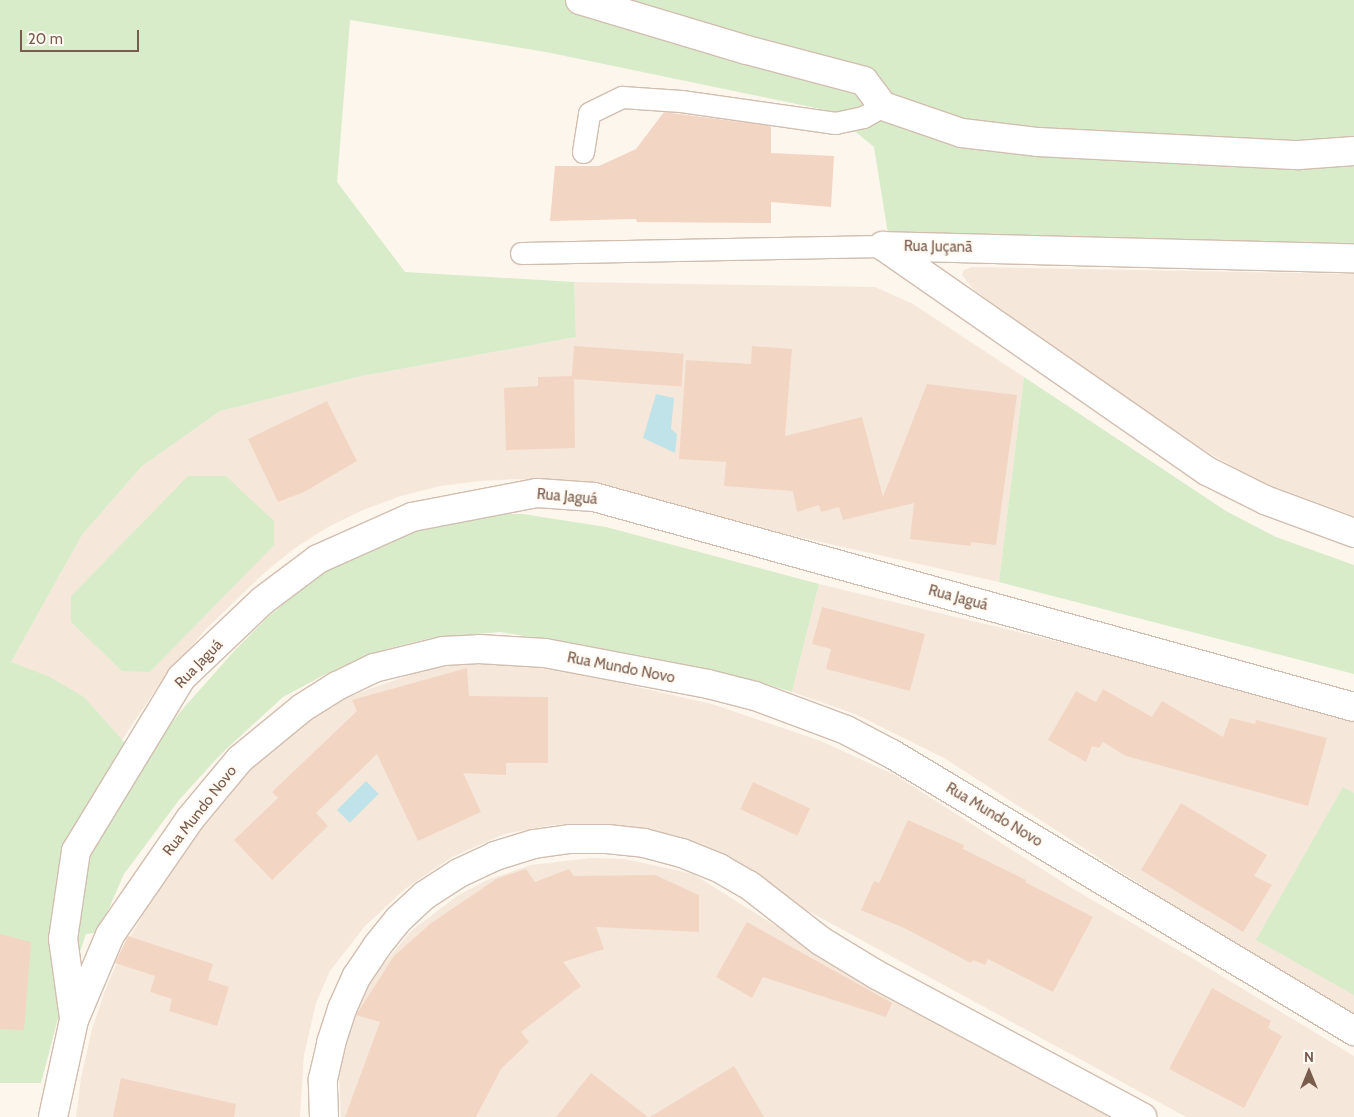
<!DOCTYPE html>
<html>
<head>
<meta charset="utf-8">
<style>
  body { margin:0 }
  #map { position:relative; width:1354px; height:1117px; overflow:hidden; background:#fdf6ec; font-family:Cabin,sans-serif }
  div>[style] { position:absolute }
  .residential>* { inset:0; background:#f5e8da }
  .green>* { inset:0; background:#d8ecc9 }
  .water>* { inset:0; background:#bfe3e8; transform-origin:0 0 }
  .building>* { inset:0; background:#f3d5c3; transform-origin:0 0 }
  .roads { filter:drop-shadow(1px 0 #d1beb0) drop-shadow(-1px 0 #d1beb0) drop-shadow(0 1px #d1beb0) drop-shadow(0 -1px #d1beb0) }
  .service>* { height:21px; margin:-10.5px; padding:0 10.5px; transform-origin:10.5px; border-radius:10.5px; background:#fff }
  .minor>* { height:28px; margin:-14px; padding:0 14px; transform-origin:14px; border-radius:14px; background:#fff }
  span { translate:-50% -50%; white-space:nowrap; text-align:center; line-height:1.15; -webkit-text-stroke:4.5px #fffaf3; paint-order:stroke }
  .street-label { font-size:15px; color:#7a5c4d }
  .north { position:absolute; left:1284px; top:1047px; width:50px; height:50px; -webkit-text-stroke:4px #fffaf3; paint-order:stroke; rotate:0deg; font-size:14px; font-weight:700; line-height:20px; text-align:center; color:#7a5c4d }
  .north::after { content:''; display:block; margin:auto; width:18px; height:22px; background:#7a5c4d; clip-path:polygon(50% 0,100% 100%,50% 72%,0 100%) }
  .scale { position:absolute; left:20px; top:30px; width:119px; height:22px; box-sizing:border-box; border:2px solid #7a5c4d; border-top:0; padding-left:6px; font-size:15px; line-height:18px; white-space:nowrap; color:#7a5c4d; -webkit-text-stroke:4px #fffaf3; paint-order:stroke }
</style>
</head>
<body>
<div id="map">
  <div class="residential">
    <div style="clip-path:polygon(972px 267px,1354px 274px,1354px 516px,1261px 482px,1207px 452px,1036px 336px,973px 289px,962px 275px,964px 270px)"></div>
    <div style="clip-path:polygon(574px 282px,875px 287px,913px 304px,1024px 377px,999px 582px,559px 483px,520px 479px,480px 481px,440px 486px,401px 496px,363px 510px,328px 527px,295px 548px,264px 573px,206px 629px,158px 686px,122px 740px,84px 697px,11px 662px,82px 535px,141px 467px,220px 411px,362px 376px,576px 337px)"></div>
    <div style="clip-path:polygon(819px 584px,1176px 670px,1354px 717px,1354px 1014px,1152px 892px,944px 758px,855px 714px,792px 692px)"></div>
    <div style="clip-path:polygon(481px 661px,545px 666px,712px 704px,821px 741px,897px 776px,1070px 887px,1192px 958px,1354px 1056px,1354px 1117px,1186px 1117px,788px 900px,622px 827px,575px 824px,553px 825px,504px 834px,452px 857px,405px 889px,365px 926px,330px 971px,316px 1003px,304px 1055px,300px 1117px,76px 1117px,81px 1078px,92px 1029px,106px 988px,122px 951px,165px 876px,193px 835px,251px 766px,275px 742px,328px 706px,369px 689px,425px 670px)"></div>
    <div style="clip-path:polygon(591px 858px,625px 859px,693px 874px,800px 941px,1115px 1117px,341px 1117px,339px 1076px,343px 1038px,368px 983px,411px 931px,457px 896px,487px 880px,531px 865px)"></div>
  </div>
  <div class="green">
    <div style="clip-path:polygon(0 0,1354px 0,1354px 247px,888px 234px,874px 147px,830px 111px,546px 52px,350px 20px,337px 182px,405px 272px,574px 282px,576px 337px,362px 376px,220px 411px,141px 467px,82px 535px,11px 662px,48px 676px,84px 697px,142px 762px,180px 712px,236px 649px,269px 616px,334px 563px,391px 536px,484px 514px,523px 514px,606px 527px,819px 584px,792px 692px,762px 683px,648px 657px,500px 632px,431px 638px,390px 648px,326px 674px,283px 697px,221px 754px,179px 800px,124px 874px,100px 929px,94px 933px,86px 934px,60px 1011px,41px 1083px,0 1083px)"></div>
    <div style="clip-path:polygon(1024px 377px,1226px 511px,1276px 537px,1354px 565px,1354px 674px,999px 582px)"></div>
    <div style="clip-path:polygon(188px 476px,226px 476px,274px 521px,274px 545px,150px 672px,122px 671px,71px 622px,71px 596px)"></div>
    <div style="clip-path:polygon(1343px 787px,1354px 793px,1354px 995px,1256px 940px)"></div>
  </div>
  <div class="water">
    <div style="clip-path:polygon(656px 394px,674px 398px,671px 429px,677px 434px,675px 453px,643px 438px)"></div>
    <div style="left:366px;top:781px;width:18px;height:41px;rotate:45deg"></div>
  </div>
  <div class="building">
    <div style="clip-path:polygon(664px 112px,771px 126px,771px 153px,834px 156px,831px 207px,771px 202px,771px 223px,637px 222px,636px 219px,550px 221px,555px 166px,599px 166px,636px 149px)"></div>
    <div style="left:574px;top:346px;width:110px;height:33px;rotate:4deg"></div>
    <div style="clip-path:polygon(752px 346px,792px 349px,785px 436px,862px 417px,883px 497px,927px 384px,1017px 395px,996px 545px,971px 542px,971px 546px,910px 539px,914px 503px,843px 520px,839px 507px,821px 512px,819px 505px,797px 512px,793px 491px,724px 486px,726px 462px,679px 459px,686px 360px,751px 364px)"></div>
    <div style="clip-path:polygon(574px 376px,575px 448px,506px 450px,504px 388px,538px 386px,538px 377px)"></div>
    <div style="clip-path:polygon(327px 401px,357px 461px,304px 492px,278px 502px,248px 439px)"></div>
    <div style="clip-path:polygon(822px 607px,925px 634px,910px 691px,826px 669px,831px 649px,812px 644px)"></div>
    <div style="clip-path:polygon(467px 668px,469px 696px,548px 697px,548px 763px,506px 763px,506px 775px,463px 773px,481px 812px,418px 841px,377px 754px,316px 813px,328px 826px,272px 880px,234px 840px,278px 798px,272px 792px,357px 711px,352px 700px)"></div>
    <div style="clip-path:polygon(1103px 689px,1152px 717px,1162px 701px,1223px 737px,1230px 718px,1255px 724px,1256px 720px,1327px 738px,1308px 806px,1126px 756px,1103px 742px,1099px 748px,1092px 746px,1086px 762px,1048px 740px,1076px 691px,1096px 702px)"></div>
    <div style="left:753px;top:782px;width:63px;height:30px;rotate:25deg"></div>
    <div style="clip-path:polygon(1181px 803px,1267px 855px,1254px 876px,1272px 885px,1243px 932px,1141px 870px)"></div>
    <div style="clip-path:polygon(908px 820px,964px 845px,963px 849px,1026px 880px,1025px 882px,1093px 917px,1053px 992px,988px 959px,985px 965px,973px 960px,971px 963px,904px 928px,861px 910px,874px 881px,879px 883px)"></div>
    <div style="clip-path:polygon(526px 869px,535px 882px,569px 869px,574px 876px,655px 875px,699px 895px,699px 932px,596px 927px,604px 949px,563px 962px,581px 986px,521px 1032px,529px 1042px,501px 1069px,476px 1117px,345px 1117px,380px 1022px,356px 1015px,394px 956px,430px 924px,496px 879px)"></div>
    <div style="clip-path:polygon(747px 922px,892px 1003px,886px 1017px,763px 977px,752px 998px,716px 977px)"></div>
    <div style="clip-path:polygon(0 934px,31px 942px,24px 1030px,0 1029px)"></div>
    <div style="clip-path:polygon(128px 936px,213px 964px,208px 980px,229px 987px,217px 1026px,169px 1011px,172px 999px,150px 992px,155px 976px,115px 963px)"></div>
    <div style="clip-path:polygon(1212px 988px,1271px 1021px,1268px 1028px,1282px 1036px,1244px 1108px,1169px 1069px)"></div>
    <div style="clip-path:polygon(734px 1066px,764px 1117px,650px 1117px)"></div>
    <div style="clip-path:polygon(591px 1073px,648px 1117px,556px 1117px)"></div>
    <div style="clip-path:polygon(121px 1078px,236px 1104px,234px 1117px,113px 1117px)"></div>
  </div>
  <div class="roads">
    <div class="service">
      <div style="left:583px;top:152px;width:39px;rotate:-81deg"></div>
      <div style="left:589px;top:113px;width:37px;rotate:-26deg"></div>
      <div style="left:622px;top:97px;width:59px;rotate:3.9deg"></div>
      <div style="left:681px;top:101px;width:156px;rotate:8.1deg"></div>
      <div style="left:835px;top:123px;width:29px;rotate:-12deg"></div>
      <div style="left:863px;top:117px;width:23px;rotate:-29deg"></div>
      <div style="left:521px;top:253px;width:362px;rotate:-1.1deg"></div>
    </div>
    <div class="minor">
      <div style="left:580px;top:0;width:174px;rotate:16.7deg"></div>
      <div style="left:747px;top:50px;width:121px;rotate:14.8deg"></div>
      <div style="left:864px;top:81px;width:31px;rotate:53deg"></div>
      <div style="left:883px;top:106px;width:83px;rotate:18.9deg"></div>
      <div style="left:962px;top:133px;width:77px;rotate:6.8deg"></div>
      <div style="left:1038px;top:142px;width:261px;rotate:2.9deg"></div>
      <div style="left:1299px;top:155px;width:55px;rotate:-4.2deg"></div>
      <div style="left:883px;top:246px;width:394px;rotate:34.8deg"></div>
      <div style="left:1207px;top:471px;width:65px;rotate:26.6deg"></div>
      <div style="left:1265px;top:500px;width:95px;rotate:20.3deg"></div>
      <div style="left:883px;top:246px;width:471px;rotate:1.5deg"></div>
      <div style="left:74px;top:1018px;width:80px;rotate:-97.9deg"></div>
      <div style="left:63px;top:939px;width:89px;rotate:-81.6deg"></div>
      <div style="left:76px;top:851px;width:202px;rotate:-58.7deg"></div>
      <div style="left:181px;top:678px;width:112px;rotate:-43.5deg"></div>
      <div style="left:262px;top:601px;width:70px;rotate:-36.9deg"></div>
      <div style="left:318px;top:559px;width:103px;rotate:-24.1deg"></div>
      <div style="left:412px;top:517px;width:127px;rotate:-10.9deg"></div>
      <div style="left:537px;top:493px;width:57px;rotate:4deg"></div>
      <div style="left:594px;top:497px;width:788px;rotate:15.45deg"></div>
      <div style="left:53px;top:1117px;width:99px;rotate:-77.8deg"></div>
      <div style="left:74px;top:1020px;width:92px;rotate:-67deg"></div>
      <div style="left:110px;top:935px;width:141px;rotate:-55.4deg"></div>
      <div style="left:190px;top:819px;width:78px;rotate:-50.2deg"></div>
      <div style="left:240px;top:759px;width:80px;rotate:-39.4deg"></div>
      <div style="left:302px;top:708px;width:41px;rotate:-32.2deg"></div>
      <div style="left:337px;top:686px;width:41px;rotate:-25.9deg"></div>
      <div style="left:374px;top:668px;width:71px;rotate:-13.8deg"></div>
      <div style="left:443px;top:651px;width:36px;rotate:-3deg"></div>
      <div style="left:479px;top:649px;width:66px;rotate:3.5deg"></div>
      <div style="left:545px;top:653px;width:166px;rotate:10.8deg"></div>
      <div style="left:708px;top:684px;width:49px;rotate:14.3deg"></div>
      <div style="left:755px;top:696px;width:97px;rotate:20.5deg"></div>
      <div style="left:846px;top:730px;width:52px;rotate:27.6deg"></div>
      <div style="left:892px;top:754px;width:539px;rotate:30.95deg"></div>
      <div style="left:324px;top:1117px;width:38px;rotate:-92deg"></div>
      <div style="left:323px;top:1079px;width:37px;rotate:-77deg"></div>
      <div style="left:331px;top:1043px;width:36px;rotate:-72deg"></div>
      <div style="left:342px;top:1009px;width:36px;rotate:-66deg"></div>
      <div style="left:357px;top:976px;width:36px;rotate:-56deg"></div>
      <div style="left:377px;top:946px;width:35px;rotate:-51deg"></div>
      <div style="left:399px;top:919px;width:35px;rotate:-43deg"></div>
      <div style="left:425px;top:895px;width:40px;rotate:-32.9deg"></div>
      <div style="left:459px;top:873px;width:40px;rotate:-25deg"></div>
      <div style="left:495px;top:856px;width:41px;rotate:-17.1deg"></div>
      <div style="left:534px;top:844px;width:36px;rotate:-8deg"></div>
      <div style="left:570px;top:839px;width:37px"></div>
      <div style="left:607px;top:839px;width:37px;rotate:6deg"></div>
      <div style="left:644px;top:843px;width:39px;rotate:15deg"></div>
      <div style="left:682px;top:853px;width:40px;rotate:22deg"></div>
      <div style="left:719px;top:868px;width:34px;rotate:30deg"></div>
      <div style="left:749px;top:885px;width:91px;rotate:37.9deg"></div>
      <div style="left:821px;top:941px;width:66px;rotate:31.3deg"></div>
      <div style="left:877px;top:975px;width:301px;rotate:28.2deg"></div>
    </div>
  </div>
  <div class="street-label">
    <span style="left:938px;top:247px;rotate:1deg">Rua Juçanã</span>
    <span style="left:567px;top:497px;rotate:5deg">Rua Jaguá</span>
    <span style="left:958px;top:598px;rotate:15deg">Rua Jaguá</span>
    <span style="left:199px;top:664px;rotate:-46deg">Rua Jaguá</span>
    <span style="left:621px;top:668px;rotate:11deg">Rua Mundo Novo</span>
    <span style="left:200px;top:811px;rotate:-52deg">Rua Mundo Novo</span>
    <span style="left:994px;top:815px;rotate:31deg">Rua Mundo Novo</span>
  </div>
  <div class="north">N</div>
  <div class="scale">20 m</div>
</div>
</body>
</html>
